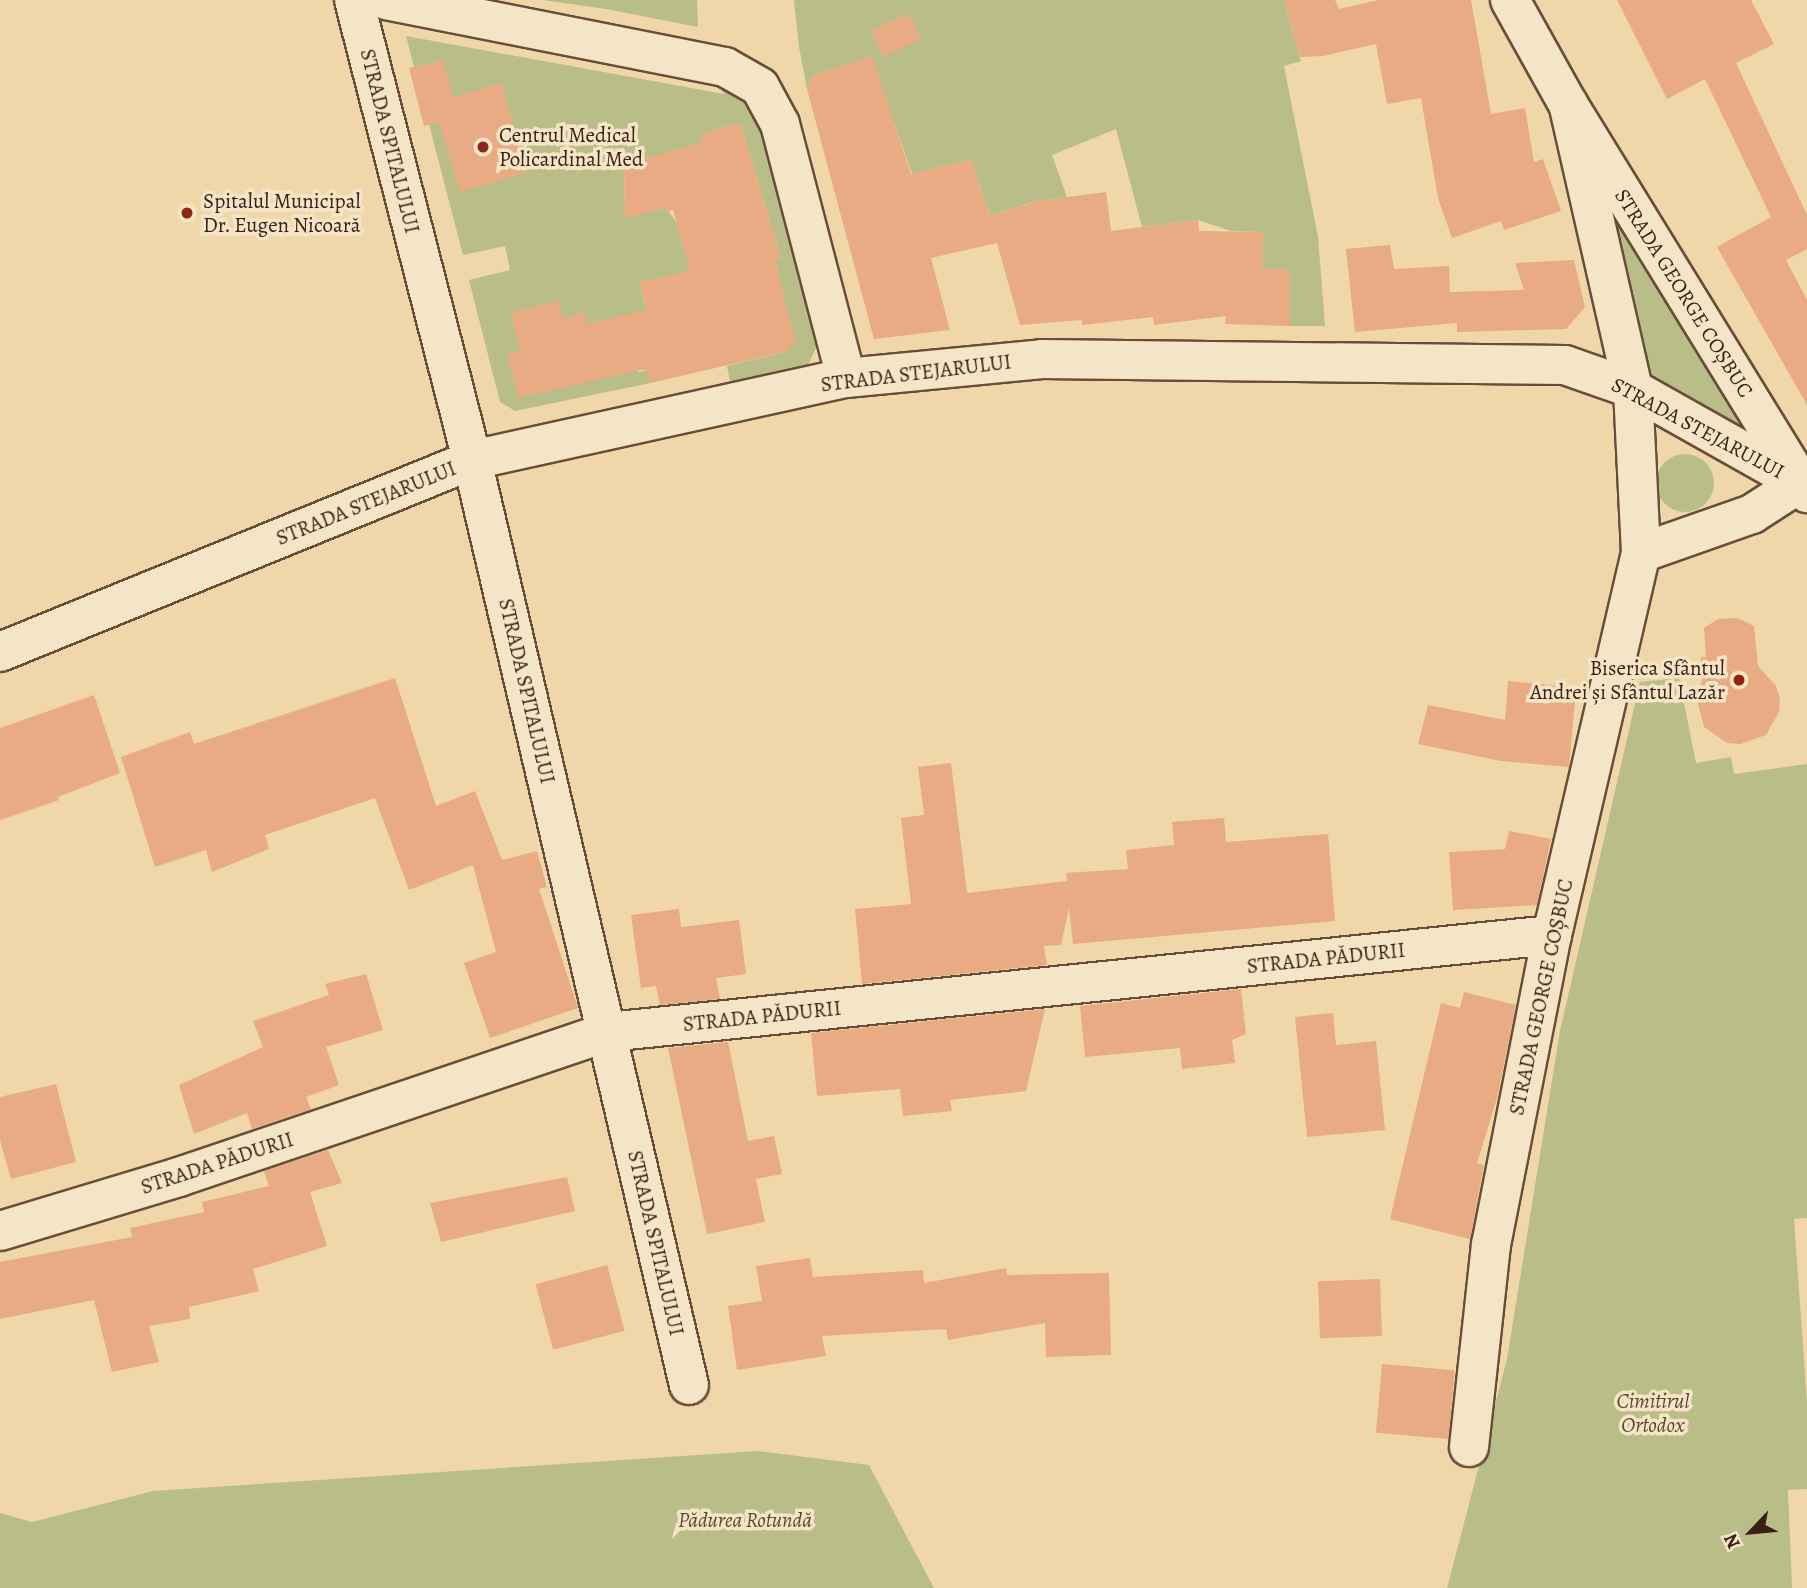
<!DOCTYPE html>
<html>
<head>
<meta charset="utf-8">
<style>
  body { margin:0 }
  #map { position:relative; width:1807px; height:1588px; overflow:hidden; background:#efd7a9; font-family:Alegreya,serif }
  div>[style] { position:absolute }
  .green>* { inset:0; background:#b9be89 }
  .round { border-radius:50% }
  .building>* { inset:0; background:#e8ab83; transform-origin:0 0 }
  .roads { filter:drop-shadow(2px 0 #684e3a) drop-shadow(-2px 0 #684e3a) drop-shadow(0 2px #684e3a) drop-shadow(0 -2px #684e3a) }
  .street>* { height:38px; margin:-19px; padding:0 19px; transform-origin:19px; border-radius:19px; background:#f5e5c7 }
  .secondary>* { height:38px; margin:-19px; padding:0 19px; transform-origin:19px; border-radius:19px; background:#f5e5c7 }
  .dots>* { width:19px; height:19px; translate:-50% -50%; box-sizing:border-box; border:4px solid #f5e5c7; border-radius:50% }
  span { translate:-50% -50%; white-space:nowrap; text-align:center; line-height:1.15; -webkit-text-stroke:7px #f5e5c7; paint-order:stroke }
  .poi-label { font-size:21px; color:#3b2015 }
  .left { translate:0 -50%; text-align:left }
  .right { translate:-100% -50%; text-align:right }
  .street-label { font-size:21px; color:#3b2015 }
  .park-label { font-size:21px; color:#5a4832; font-style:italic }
  .north { position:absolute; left:1716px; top:1497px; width:70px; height:70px; -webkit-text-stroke:5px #f5e5c7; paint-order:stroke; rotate:244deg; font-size:19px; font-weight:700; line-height:28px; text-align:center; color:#3b2015 }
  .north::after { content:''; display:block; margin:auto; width:24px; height:32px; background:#3b2015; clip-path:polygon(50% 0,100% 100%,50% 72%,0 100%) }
</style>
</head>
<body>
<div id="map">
  <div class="green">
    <div style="clip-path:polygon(543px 0,697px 0,698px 27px,606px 9px)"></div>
    <div style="clip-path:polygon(794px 0,1284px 0,1301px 61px,1284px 66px,1318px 236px,1325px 326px,1290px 326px,1290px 271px,1263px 269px,1263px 232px,1231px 231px,1198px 220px,1142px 227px,1116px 129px,1052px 155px,1067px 197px,1036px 201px,990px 216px,971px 160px,912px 174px,895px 125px,839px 67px,812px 76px,807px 89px,799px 47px)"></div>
    <div style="clip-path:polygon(406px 36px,724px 94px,719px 86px,744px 99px,760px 126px,819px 342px,807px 367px,730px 382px,727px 366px,785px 352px,794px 342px,775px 260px,781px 258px,740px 123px,701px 134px,704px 147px,658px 180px,650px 157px,624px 165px,625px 217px,666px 208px,676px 221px,694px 283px,665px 277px,640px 282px,649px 325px,637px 364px,639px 372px,647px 370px,650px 383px,515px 411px,500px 402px,469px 280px,510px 270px,505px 246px,463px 255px)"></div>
    <div style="clip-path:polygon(1568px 104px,1800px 482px,1633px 389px)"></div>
    <div class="round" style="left:1656px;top:454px;width:58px;height:58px"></div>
    <div style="clip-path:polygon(1679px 678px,1696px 763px,1731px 757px,1734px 774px,1807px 764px,1807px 1218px,1794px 1219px,1807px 1402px,1807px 1489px,1788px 1490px,1792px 1588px,1447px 1588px,1507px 1359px,1560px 1031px,1640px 682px)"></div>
    <div style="clip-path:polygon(758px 1451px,869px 1465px,934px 1588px,0 1588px,0 1513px,32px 1522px,153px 1491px)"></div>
  </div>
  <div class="building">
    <div style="clip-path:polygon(1284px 0,1335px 0,1339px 9px,1379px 0,1471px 0,1491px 114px,1525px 108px,1534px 162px,1543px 159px,1561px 211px,1504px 230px,1501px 221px,1452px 238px,1438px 198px,1421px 98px,1387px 104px,1376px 44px,1323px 56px,1300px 57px)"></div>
    <div style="clip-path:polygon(1617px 0,1751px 0,1774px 44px,1736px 63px,1807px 215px,1807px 249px,1786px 260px,1807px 300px,1807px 405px,1717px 247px,1771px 217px,1705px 79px,1667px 99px)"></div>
    <div style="left:909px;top:13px;width:29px;height:42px;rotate:65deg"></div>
    <div style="clip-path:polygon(872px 56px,911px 174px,971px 160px,990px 216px,1037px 201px,1106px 192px,1111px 231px,1198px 220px,1199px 231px,1263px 232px,1263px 269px,1290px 270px,1290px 326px,1225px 324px,1226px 316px,1154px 325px,1153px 317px,1082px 325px,1082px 320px,1020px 325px,997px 243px,931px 258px,950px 330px,874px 339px,807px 89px,812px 76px)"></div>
    <div style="clip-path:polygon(443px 60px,453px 97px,501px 83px,527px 172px,460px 192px,439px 122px,424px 126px,409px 68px)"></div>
    <div style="clip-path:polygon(740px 123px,781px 258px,775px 260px,795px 342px,785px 352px,650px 383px,647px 370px,639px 370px,518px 398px,507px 354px,520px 351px,511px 312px,559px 301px,563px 318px,584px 312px,587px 324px,646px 310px,640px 282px,690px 271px,673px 210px,667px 212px,666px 208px,625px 218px,624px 165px,703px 142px,701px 134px)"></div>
    <div style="clip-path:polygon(1390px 245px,1394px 269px,1449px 266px,1450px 292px,1524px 290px,1515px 263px,1574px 260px,1585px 307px,1566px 329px,1457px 332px,1457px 323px,1355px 332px,1346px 249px)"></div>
    <div style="clip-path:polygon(1737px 618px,1754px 626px,1758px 666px,1776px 686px,1780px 699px,1779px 712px,1766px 735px,1740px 744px,1727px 743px,1704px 727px,1697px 700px,1702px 680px,1701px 657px,1706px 657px,1704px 628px,1718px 619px)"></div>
    <div style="clip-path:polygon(395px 678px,436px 806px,475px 791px,502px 860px,537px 851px,547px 887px,539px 889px,578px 1008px,490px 1038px,464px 963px,496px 952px,473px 865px,409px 890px,375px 798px,265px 835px,269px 849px,212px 872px,206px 850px,155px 867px,121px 757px,190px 732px,194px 744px)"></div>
    <div style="clip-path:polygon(1508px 681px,1559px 686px,1558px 699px,1575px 701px,1569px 767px,1501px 761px,1418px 744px,1428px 705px,1505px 720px)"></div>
    <div style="clip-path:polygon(94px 695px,120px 773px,58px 797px,59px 800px,0 820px,0 728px)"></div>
    <div style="clip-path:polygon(951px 763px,967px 893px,1067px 881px,1066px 873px,1128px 869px,1126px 850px,1174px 845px,1172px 822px,1224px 818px,1226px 842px,1328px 834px,1335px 921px,1073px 944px,1069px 908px,1061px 945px,1044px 946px,1047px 965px,862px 984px,855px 909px,911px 904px,901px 818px,924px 815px,918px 767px)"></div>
    <div style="clip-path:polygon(1509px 831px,1551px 839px,1537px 905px,1453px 910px,1449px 852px,1505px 849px)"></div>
    <div style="clip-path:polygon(679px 909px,681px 927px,739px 920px,746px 974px,716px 978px,720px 999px,660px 1005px,656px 986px,641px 988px,631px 915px)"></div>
    <div style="clip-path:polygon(366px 974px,383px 1030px,326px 1047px,339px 1085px,306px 1097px,311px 1109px,252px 1129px,247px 1113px,194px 1134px,179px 1085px,263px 1047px,253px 1021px,329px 995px,325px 984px)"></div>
    <div style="clip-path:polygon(1241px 989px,1246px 1034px,1232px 1040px,1235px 1063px,1182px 1069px,1180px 1048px,1085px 1057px,1080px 1006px)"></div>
    <div style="clip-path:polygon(1464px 992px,1516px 1005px,1497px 1098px,1477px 1163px,1484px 1165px,1470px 1239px,1390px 1219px,1441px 1003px,1460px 1008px)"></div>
    <div style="clip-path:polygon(1045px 1009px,1026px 1091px,950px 1100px,952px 1111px,903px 1116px,900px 1089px,817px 1096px,811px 1033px)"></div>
    <div style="clip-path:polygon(1333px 1013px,1336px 1045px,1376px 1041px,1385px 1130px,1307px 1137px,1295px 1017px)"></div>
    <div style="clip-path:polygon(728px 1042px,748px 1141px,774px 1136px,782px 1174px,756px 1179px,765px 1222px,707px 1234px,668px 1048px)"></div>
    <div style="clip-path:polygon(56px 1084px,76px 1162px,11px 1179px,0 1140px,0 1097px)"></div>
    <div style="clip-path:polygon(328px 1150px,342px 1183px,310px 1192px,327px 1246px,253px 1269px,259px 1291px,189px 1307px,190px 1319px,149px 1326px,159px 1362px,112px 1372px,94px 1300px,0 1319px,0 1262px,132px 1237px,130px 1228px,204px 1212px,202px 1202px,269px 1186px,264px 1171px)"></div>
    <div style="clip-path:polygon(567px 1177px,575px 1211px,441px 1242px,430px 1203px)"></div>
    <div style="clip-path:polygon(810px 1258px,813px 1277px,923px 1270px,924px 1283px,1006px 1268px,1007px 1275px,1109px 1273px,1111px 1355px,1046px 1357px,1045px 1323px,948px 1340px,946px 1329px,822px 1336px,826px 1356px,737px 1370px,728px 1306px,762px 1301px,756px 1266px)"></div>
    <div style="left:607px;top:1265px;width:68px;height:74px;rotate:75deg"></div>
    <div style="left:1380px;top:1279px;width:57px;height:62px;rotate:88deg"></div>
    <div style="left:1382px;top:1364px;width:73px;height:69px;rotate:5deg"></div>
  </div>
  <div class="roads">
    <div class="street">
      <div style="left:354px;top:0;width:475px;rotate:75.6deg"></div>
      <div style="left:472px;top:460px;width:950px;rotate:76.8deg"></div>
      <div style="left:386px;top:0;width:346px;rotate:11.2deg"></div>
      <div style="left:725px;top:67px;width:40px;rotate:29.7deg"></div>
      <div style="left:760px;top:87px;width:42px;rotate:61.6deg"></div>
      <div style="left:780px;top:124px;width:262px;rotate:75.4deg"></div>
      <div style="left:1510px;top:0;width:119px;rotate:60.9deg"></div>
      <div style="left:1568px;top:104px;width:457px;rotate:58.4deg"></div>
      <div style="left:1641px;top:553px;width:118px;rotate:-19.4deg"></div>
      <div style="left:1752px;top:514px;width:57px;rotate:-32.9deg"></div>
      <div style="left:0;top:1231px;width:187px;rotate:-16.8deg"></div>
      <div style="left:179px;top:1177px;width:453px;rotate:-18.7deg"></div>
      <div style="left:608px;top:1032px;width:949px;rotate:-5.87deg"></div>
      <div style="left:1469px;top:1447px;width:203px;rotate:-83.8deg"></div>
      <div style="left:1491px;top:1245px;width:316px;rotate:-78.9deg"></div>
      <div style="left:1552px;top:935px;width:392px;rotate:-76.9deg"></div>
      <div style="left:1641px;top:553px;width:164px;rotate:-92.8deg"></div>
      <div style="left:1633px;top:389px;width:292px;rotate:-102.8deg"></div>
    </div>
    <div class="secondary">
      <div style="left:0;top:652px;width:510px;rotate:-22.14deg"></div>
      <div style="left:472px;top:460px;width:383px;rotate:-12.4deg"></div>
      <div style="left:846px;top:378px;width:197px;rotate:-5.5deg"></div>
      <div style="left:1042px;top:359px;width:523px;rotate:0.66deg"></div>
      <div style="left:1565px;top:365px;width:72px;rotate:19.4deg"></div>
      <div style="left:1633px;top:389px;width:192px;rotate:29.4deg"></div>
      <div style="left:1800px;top:483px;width:7px;rotate:-8deg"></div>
    </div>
  </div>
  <div class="dots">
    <div style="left:483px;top:147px;background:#8f2418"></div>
    <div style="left:187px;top:213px;background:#8f2418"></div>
    <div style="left:1739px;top:680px;background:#8f2418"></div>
  </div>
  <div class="poi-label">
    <span class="left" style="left:499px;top:147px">Centrul Medical<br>Policardinal Med</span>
    <span class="left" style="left:203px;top:213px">Spitalul Municipal<br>Dr. Eugen Nicoară</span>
    <span class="right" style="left:1725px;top:680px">Biserica Sfântul<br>Andrei și Sfântul Lazăr</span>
  </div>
  <div class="street-label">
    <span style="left:390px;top:141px;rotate:76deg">STRADA SPITALULUI</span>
    <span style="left:1684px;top:293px;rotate:58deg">STRADA GEORGE COȘBUC</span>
    <span style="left:916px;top:373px;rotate:-7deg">STRADA STEJARULUI</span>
    <span style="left:1698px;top:428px;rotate:28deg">STRADA STEJARULUI</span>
    <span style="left:366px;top:503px;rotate:-22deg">STRADA STEJARULUI</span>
    <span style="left:527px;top:691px;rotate:77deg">STRADA SPITALULUI</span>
    <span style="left:1326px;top:958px;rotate:-6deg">STRADA PĂDURII</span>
    <span style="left:1541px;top:997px;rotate:-78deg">STRADA GEORGE COȘBUC</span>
    <span style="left:762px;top:1016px;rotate:-6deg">STRADA PĂDURII</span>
    <span style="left:217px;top:1163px;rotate:-18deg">STRADA PĂDURII</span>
    <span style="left:656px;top:1243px;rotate:77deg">STRADA SPITALULUI</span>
  </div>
  <div class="park-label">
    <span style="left:1653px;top:1413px">Cimitirul<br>Ortodox</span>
    <span style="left:745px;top:1520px">Pădurea Rotundă</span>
  </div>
  <div class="north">N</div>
</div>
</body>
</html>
